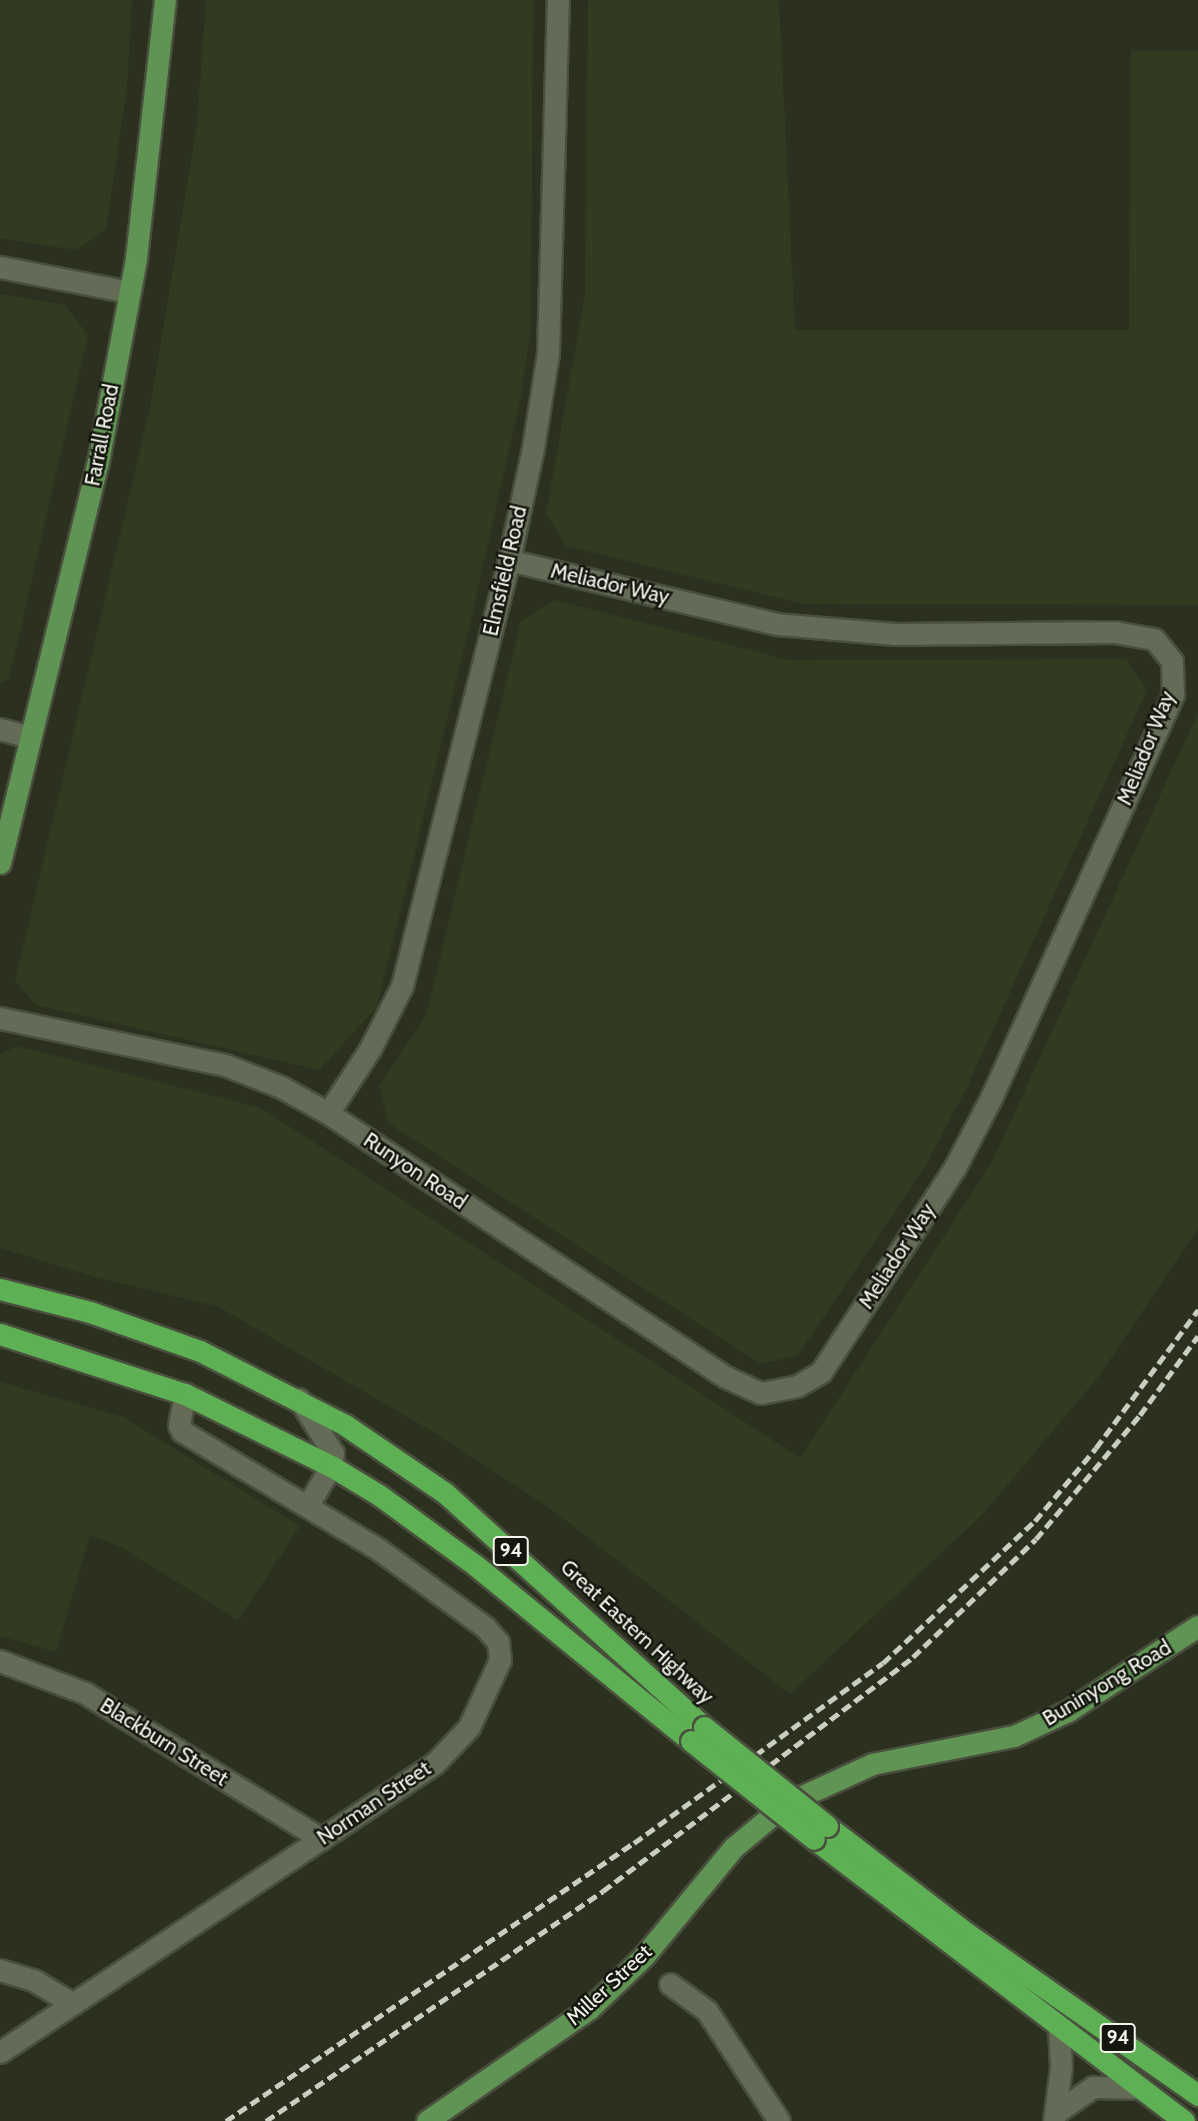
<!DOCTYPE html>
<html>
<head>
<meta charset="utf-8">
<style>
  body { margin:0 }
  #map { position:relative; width:1198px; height:2121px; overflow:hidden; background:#2b311e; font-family:Cabin,sans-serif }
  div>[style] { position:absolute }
  .built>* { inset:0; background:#323a21 }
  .roads { filter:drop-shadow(2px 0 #494e3d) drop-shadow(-2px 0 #494e3d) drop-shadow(0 2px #494e3d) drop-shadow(0 -2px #494e3d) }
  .minor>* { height:21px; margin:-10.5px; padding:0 10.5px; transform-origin:10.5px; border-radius:10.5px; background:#646b56 }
  .major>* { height:21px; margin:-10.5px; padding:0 10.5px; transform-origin:10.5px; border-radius:10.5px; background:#609454 }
  .highway>* { height:21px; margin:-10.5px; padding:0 10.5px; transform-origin:10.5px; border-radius:10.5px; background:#5db053 }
  .rail>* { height:5px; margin-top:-2.5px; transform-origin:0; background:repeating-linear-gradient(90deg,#cacec1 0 10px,transparent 0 15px) }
  .bridges { filter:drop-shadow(2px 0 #494e3d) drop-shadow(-2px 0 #494e3d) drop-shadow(0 2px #494e3d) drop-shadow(0 -2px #494e3d) }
  .highway-bridge>* { height:21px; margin:-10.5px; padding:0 10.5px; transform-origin:10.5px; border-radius:10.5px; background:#5db053 }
  span { translate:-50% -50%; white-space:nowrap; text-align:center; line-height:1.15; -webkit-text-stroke:5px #15170f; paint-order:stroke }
  .shield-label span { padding:2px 5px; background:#15170f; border:2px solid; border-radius:5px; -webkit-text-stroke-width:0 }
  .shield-label { font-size:19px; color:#f1f5e9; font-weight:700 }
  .street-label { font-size:21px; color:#f1f5e9 }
</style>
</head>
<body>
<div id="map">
  <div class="built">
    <div style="clip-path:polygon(0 0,132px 0,127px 88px,106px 230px,76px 250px,0 238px)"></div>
    <div style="clip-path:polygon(206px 0,533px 0,531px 326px,521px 396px,468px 633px,377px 1007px,319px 1070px,36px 1005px,15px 981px,150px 408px,197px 124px)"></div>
    <div style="clip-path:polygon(588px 0,779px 0,795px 330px,1129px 330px,1131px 51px,1198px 51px,1198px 605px,804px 604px,566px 546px,546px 514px,585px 295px)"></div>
    <div style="clip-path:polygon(0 294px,65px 305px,88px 335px,9px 679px,0 684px)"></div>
    <div style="clip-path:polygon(555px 600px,788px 660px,1126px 659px,1147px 690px,968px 1085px,928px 1162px,798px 1355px,761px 1364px,388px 1123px,379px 1086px,426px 1016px,521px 621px)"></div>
    <div style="clip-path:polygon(1198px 713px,1198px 1228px,1099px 1376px,983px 1514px,790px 1694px,551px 1509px,442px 1437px,219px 1307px,95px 1277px,0 1248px,0 1055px,16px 1046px,261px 1108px,800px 1458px,992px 1162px)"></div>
    <div style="clip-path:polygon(0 1382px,123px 1417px,300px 1526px,238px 1620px,119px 1546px,90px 1535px,56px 1652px,0 1636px)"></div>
  </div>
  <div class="roads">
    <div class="minor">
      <div style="left:0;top:267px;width:132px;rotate:10.9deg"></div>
      <div style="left:0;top:729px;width:30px;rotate:15deg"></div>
      <div style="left:0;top:1018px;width:230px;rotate:11.8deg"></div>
      <div style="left:225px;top:1065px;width:60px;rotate:21.4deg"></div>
      <div style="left:281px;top:1087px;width:54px;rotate:29deg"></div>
      <div style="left:328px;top:1113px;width:478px;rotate:33.6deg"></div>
      <div style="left:726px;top:1377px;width:38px;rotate:25deg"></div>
      <div style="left:761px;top:1393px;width:37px;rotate:-11deg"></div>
      <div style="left:797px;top:1386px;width:28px;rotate:-30deg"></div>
      <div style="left:821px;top:1372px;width:243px;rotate:-56.8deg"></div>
      <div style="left:954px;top:1169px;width:80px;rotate:-62.5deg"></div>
      <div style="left:991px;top:1098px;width:443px;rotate:-65.7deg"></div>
      <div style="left:1173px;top:694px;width:33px;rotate:-92deg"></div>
      <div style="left:1172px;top:661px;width:28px;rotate:-129deg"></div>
      <div style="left:1154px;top:639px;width:39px;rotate:-170deg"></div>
      <div style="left:1116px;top:632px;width:221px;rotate:179.5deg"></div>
      <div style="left:895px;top:634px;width:118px;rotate:-175.2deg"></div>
      <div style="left:777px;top:624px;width:276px;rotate:-166.6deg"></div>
      <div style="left:328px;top:1113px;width:77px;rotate:-56.7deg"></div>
      <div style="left:370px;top:1049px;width:71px;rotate:-63.1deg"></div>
      <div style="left:402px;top:986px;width:439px;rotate:-75.9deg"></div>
      <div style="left:509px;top:560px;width:115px;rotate:-77.9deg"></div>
      <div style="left:533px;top:448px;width:96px;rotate:-81deg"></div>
      <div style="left:548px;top:353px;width:353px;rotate:-88.4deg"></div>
      <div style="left:299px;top:1399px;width:64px;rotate:57.8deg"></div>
      <div style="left:333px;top:1453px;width:13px;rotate:99deg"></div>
      <div style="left:331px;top:1466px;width:45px;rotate:120.5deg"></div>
      <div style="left:0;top:1661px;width:91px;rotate:20.6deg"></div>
      <div style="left:85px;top:1693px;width:278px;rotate:31.7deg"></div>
      <div style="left:0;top:1970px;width:37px;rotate:17deg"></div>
      <div style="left:35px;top:1981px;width:44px;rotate:31.2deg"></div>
      <div style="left:670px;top:1984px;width:46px;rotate:36.1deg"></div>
      <div style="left:707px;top:2011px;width:131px;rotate:56.8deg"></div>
      <div style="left:0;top:2052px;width:522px;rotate:-33.6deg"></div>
      <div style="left:435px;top:1763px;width:50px;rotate:-46.6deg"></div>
      <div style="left:469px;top:1727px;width:74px;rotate:-65.2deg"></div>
      <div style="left:500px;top:1660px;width:18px;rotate:-96deg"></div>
      <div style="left:498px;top:1642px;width:20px;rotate:-131deg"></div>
      <div style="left:485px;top:1627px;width:132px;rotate:-143.9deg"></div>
      <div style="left:378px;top:1549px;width:229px;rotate:-149deg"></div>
      <div style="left:182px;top:1431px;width:7px;rotate:-117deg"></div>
      <div style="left:179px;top:1425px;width:32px;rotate:-79deg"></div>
      <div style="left:1057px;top:2112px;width:44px;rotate:-34.8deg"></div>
      <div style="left:1093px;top:2087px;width:47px;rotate:1.2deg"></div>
      <div style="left:1054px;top:2121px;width:54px;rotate:-82.6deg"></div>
      <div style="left:1061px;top:2067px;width:38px;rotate:-93deg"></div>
    </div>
    <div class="major">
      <div style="left:0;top:863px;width:413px;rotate:-76.3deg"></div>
      <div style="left:98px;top:462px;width:208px;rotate:-79.4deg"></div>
      <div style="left:136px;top:258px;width:260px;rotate:-83.6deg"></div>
      <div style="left:427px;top:2121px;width:197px;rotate:-34.7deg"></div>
      <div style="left:589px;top:2009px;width:76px;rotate:-43.9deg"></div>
      <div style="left:644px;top:1956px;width:141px;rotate:-50.5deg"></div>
      <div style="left:734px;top:1847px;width:69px;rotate:-39.7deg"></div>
      <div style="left:787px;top:1803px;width:94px;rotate:-24.6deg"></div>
      <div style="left:872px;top:1764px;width:145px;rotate:-11.2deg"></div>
      <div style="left:1014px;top:1736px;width:60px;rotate:-24.8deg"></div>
      <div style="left:1068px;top:1711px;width:155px;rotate:-33.2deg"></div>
    </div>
    <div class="highway">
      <div style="left:0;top:1289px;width:93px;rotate:14.3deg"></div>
      <div style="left:90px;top:1312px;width:117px;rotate:19.5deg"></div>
      <div style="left:200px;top:1351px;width:163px;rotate:27deg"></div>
      <div style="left:345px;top:1425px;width:121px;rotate:34.2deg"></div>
      <div style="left:445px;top:1493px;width:349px;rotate:42.1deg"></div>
      <div style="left:0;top:1334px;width:194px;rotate:18deg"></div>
      <div style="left:185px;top:1394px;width:163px;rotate:26.3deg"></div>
      <div style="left:331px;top:1466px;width:56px;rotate:31.1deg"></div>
      <div style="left:379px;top:1495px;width:119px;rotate:36.1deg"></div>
      <div style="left:475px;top:1565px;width:279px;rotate:39.2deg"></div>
      <div style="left:827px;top:1826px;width:178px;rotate:37.5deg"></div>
      <div style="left:968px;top:1934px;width:281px;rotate:35deg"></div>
      <div style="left:814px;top:1839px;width:465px;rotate:37.3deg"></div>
    </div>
  </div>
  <div class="rail">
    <div style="left:226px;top:2121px;width:494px;rotate:-34.3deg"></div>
    <div style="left:634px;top:1843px;width:307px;rotate:-35.9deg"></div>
    <div style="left:883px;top:1663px;width:208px;rotate:-43.1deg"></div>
    <div style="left:1035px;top:1521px;width:95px;rotate:-50.1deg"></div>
    <div style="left:1096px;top:1448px;width:172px;rotate:-53.5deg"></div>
    <div style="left:266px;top:2121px;width:408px;rotate:-34.3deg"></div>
    <div style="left:603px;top:1891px;width:388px;rotate:-37deg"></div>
    <div style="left:913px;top:1657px;width:170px;rotate:-43.8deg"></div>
    <div style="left:1036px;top:1539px;width:162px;rotate:-50deg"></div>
    <div style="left:1140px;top:1415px;width:98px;rotate:-53.7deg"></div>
  </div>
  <div class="bridges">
    <div class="highway-bridge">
      <div style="left:704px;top:1727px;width:158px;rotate:38.8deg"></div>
      <div style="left:691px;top:1741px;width:157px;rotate:38.5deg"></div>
    </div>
  </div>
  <div class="shield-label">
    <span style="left:511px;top:1551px">94</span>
    <span style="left:1118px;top:2038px">94</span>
  </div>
  <div class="street-label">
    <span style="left:102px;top:435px;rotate:-79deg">Farrall Road</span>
    <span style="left:505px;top:571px;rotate:-77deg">Elmsfield Road</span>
    <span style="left:610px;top:584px;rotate:13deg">Meliador Way</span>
    <span style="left:1146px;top:748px;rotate:-68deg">Meliador Way</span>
    <span style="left:415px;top:1171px;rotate:34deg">Runyon Road</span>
    <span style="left:897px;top:1256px;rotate:-57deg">Meliador Way</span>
    <span style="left:637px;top:1632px;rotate:43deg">Great Eastern Highway</span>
    <span style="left:1107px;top:1683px;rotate:-31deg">Buninyong Road</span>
    <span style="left:164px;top:1742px;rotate:32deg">Blackburn Street</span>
    <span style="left:374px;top:1803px;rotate:-34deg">Norman Street</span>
    <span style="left:609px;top:1985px;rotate:-43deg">Miller Street</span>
  </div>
</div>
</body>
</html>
